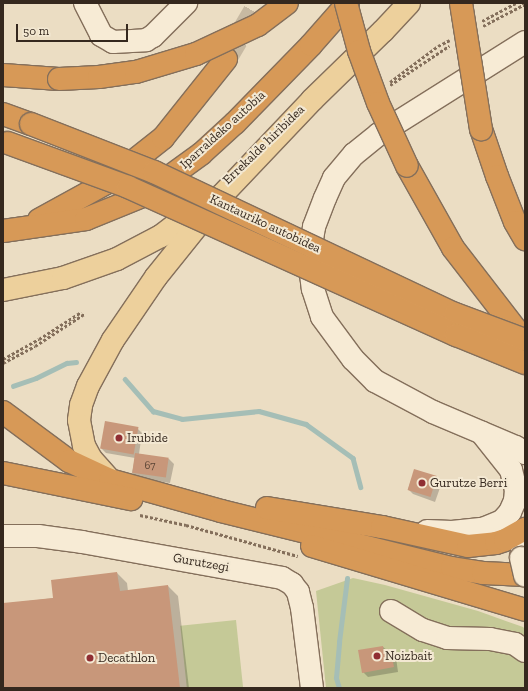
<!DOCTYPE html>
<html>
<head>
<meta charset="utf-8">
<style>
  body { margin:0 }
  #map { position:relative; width:528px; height:691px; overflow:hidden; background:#ebddc3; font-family:"Zilla Slab",serif }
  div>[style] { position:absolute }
  .green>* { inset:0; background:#c5c997; transform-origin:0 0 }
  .shadow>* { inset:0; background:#0003 }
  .stream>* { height:4.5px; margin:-2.25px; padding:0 2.25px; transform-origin:2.25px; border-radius:2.25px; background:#a5beb6 }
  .building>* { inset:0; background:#c8977a; transform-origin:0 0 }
  .highway-tunnel>* { height:22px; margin-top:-11px; transform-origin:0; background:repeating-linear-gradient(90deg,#c7b9a2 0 22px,transparent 0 33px) }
  .path>* { height:2.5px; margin-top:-1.25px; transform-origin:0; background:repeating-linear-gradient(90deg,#846f5b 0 3px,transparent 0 5px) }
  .roads { filter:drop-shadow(1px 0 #846f5b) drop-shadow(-1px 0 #846f5b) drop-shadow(0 1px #846f5b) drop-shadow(0 -1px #846f5b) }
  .minor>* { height:22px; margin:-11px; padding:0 11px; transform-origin:11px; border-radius:11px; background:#f7ebd5 }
  .major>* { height:22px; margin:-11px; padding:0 11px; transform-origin:11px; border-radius:11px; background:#edd09c }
  .highway>* { height:22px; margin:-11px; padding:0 11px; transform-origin:11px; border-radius:11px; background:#d79957 }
  .bridges { filter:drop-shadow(1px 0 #846f5b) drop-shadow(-1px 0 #846f5b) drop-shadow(0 1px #846f5b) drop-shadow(0 -1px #846f5b) }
  .minor-bridge>* { height:22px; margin:-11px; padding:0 11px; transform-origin:11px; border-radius:11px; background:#f7ebd5 }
  .highway-bridge>* { height:22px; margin:-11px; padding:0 11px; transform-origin:11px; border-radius:11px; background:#d79957 }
  .dots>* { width:11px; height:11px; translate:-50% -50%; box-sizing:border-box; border:2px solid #f3e8d2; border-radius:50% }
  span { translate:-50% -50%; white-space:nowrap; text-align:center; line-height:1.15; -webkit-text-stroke:4px #f3e8d2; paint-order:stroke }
  .number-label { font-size:11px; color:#5a4435 }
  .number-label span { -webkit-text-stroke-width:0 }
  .street-label { font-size:13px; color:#35281e }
  .poi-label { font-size:13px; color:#35281e }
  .left { translate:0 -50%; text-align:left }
  .frame { position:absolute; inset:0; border:4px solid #35281e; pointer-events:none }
  .scale { position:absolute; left:16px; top:24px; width:112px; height:18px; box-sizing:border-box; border:2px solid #35281e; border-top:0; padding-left:5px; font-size:12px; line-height:14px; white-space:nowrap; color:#35281e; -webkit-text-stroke:3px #f3e8d2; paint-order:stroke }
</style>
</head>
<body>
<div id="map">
  <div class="green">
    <div style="clip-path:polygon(353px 578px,385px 585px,478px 611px,523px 627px,525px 629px,525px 688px,326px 688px,316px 591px)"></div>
    <div style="left:236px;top:620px;width:68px;height:56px;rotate:84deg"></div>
  </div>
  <div class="shadow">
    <div style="clip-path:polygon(137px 428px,142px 433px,139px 454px,169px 459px,174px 464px,170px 483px,137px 478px,132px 473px,135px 458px,106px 453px,101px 448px)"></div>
    <div style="clip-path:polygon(415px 470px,437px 477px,442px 482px,435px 502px,413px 494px,408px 489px)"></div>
    <div style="clip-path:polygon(117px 573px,127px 583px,128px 591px,168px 586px,178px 596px,189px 688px,3px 688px,3px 604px,54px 598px)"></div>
    <div style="clip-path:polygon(383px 647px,396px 657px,398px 672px,368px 677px,363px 672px)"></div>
  </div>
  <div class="stream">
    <div style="left:125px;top:379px;width:43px;rotate:48.8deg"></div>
    <div style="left:153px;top:411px;width:30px;rotate:15deg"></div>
    <div style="left:182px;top:419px;width:77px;rotate:-5.9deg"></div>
    <div style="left:259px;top:411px;width:49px;rotate:15.5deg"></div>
    <div style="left:306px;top:424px;width:58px;rotate:35.9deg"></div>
    <div style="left:353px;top:458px;width:30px;rotate:75deg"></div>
    <div style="left:13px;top:386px;width:24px;rotate:-19deg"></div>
    <div style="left:36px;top:378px;width:34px;rotate:-26deg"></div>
    <div style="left:67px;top:363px;width:9px;rotate:-6deg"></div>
    <div style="left:339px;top:688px;width:10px;rotate:-107deg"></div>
    <div style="left:336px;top:678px;width:36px;rotate:-85deg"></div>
    <div style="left:339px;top:642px;width:64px;rotate:-82.8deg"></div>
  </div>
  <div class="building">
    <div style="left:105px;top:421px;width:34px;height:28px;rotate:10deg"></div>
    <div style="left:135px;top:453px;width:34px;height:20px;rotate:8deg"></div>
    <div style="left:414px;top:469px;width:24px;height:22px;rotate:17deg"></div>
    <div style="clip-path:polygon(117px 572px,120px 591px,168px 585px,180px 688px,3px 688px,3px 603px,53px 598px,51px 580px)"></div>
    <div style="clip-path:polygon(383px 646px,384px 652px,391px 651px,394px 667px,362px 673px,358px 650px)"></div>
  </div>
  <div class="highway-tunnel">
    <div style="left:226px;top:59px;width:65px;rotate:-59.5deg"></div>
  </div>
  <div class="path">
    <div style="left:482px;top:21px;width:38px;rotate:-28deg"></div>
    <div style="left:483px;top:26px;width:47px;rotate:-27.6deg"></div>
    <div style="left:390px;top:82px;width:60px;rotate:-36.9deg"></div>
    <div style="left:438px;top:46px;width:13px;rotate:-27deg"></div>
    <div style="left:390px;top:85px;width:71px;rotate:-33.5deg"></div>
    <div style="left:3px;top:359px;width:41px;rotate:-29.1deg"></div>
    <div style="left:39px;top:339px;width:50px;rotate:-32.7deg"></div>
    <div style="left:3px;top:363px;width:36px;rotate:-28deg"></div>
    <div style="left:35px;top:346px;width:59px;rotate:-33.1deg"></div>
    <div style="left:140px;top:515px;width:47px;rotate:12.3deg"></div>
    <div style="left:186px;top:525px;width:116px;rotate:15.5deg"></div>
  </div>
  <div class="roads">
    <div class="minor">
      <div style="left:85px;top:3px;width:36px;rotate:63deg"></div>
      <div style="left:101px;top:35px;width:14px;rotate:30deg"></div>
      <div style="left:113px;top:42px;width:33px;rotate:-3deg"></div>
      <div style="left:146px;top:40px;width:8px;rotate:-30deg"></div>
      <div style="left:153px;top:36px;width:47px;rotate:-45deg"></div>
      <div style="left:525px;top:42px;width:173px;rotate:147.8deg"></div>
      <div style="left:379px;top:134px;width:32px;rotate:141deg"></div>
      <div style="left:354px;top:154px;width:31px;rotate:130deg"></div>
      <div style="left:334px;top:178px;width:22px;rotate:114deg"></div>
      <div style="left:325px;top:198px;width:31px;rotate:111deg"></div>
      <div style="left:314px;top:227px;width:31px;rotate:99deg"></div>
      <div style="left:309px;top:258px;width:31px;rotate:83deg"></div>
      <div style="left:313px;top:289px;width:29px;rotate:72deg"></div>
      <div style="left:322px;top:317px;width:52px;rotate:53.6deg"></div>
      <div style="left:353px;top:359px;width:31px;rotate:45deg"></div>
      <div style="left:375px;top:381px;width:66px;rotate:28.1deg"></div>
      <div style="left:433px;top:412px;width:90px;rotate:22.9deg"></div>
      <div style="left:516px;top:447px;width:11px;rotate:34deg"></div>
      <div style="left:427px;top:531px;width:25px;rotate:2deg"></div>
      <div style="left:452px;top:532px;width:31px;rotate:-6deg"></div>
      <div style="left:483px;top:529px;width:21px;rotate:-23deg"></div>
      <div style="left:502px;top:521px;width:12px;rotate:-48deg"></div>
      <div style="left:510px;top:512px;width:12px;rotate:-66deg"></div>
      <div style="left:515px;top:501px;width:11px;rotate:-85deg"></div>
      <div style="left:516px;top:490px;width:21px;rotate:-104deg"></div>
      <div style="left:511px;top:470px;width:48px;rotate:-128.3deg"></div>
      <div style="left:3px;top:536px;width:35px"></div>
      <div style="left:38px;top:536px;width:44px;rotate:7.8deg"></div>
      <div style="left:82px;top:542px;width:203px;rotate:10.2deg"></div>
      <div style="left:282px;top:578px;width:12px;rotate:31deg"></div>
      <div style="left:292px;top:584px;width:10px;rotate:53deg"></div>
      <div style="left:298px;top:592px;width:16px;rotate:76deg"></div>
      <div style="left:302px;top:608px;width:81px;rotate:82.9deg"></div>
      <div style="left:521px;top:558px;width:26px;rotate:-81deg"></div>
      <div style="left:391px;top:611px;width:37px;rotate:31deg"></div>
      <div style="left:423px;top:630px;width:25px;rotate:18deg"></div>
      <div style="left:447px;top:638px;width:43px;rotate:1.3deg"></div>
      <div style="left:490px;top:639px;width:25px;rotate:11deg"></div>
      <div style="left:515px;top:644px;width:12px;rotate:35deg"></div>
    </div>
    <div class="major">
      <div style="left:3px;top:290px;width:61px;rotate:-11.3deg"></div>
      <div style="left:63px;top:278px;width:57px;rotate:-19.4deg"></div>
      <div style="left:117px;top:259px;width:50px;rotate:-27.6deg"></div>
      <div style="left:161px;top:236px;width:49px;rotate:-37.6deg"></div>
      <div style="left:110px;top:480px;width:28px;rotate:-132deg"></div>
      <div style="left:91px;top:459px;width:15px;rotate:-118deg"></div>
      <div style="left:84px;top:446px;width:26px;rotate:-101deg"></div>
      <div style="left:79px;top:420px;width:15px;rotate:-82deg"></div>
      <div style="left:81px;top:405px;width:20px;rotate:-70deg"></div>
      <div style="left:88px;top:386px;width:52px;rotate:-61.5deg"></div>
      <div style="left:113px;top:340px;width:76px;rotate:-55.7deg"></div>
      <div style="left:156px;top:277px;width:105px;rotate:-51.2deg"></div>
      <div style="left:222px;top:195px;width:131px;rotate:-46.5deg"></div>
      <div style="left:312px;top:100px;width:99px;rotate:-44.2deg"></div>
      <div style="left:383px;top:31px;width:38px;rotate:-47deg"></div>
    </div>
    <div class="highway">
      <div style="left:3px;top:75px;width:56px;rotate:4.1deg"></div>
      <div style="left:3px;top:114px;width:30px;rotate:20deg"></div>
      <div style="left:481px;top:129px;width:50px;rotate:71.2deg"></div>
      <div style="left:497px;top:176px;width:49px;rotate:68.6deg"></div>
      <div style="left:515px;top:222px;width:20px;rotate:60deg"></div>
      <div style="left:407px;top:166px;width:94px;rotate:60.7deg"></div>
      <div style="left:453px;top:248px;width:118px;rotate:52.3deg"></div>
      <div style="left:39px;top:220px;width:77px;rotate:-28.9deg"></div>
      <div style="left:106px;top:183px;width:73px;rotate:-38.3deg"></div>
      <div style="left:163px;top:138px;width:101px;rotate:-51.4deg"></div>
      <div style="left:3px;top:231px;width:84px;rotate:-8.2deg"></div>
      <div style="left:86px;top:219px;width:61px;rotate:-22deg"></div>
      <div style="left:143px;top:196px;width:72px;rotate:-35.9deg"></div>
      <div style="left:201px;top:154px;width:46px;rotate:-42.4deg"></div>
      <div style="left:235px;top:123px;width:109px;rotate:-45.7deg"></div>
      <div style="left:311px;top:45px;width:56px;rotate:-48.6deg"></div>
      <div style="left:3px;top:412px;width:82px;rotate:36.6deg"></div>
      <div style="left:69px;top:461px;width:45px;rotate:24.9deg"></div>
      <div style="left:110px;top:480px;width:115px;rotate:15.6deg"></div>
      <div style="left:221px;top:511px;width:238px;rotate:13.9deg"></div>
      <div style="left:452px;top:568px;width:31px;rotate:9deg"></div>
      <div style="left:483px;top:573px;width:42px;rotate:2.7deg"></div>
      <div style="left:3px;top:473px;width:131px;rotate:11.5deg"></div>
      <div style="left:267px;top:508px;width:117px;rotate:9.4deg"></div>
      <div style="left:382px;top:527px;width:88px;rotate:12.5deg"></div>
      <div style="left:468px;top:546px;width:28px;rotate:-6deg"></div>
      <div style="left:496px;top:543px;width:9px;rotate:-18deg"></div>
      <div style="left:505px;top:540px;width:23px;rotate:-29deg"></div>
      <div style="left:312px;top:546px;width:222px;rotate:16.7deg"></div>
    </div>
  </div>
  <div class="bridges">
    <div class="minor-bridge">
      <div style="left:521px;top:558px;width:18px;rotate:77deg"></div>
    </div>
    <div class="highway-bridge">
      <div style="left:346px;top:3px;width:50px;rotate:74.8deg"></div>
      <div style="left:359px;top:51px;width:55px;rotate:69.9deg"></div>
      <div style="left:378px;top:103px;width:69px;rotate:65.3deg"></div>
      <div style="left:461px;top:3px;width:128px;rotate:81deg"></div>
      <div style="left:59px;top:79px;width:40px;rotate:-2.9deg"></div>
      <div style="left:99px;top:77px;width:37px;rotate:-8deg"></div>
      <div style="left:136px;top:72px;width:63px;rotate:-16.7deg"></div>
      <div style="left:196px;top:54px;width:68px;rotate:-25.1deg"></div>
      <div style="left:258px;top:25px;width:36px;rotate:-37deg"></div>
      <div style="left:31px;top:124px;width:132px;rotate:21.3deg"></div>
      <div style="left:154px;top:172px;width:333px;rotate:25.3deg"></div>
      <div style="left:455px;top:314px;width:75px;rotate:20.4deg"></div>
      <div style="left:8px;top:143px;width:128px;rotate:20.1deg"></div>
      <div style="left:128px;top:187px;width:360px;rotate:24.3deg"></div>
      <div style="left:456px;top:335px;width:74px;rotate:22.1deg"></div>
    </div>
  </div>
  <div class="dots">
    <div style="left:119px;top:438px;background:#902e33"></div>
    <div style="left:422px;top:483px;background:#902e33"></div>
    <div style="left:377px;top:656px;background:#902e33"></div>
    <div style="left:90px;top:658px;background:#902e33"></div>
  </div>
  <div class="number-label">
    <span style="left:150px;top:466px">67</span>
  </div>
  <div class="street-label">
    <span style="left:223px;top:130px;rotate:-42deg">Iparraldeko autobia</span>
    <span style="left:264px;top:145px;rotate:-44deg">Errekalde hiribidea</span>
    <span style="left:265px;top:224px;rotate:25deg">Kantauriko autobidea</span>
    <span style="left:201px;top:563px;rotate:10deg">Gurutzegi</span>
  </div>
  <div class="poi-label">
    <span class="left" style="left:127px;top:438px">Irubide</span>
    <span class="left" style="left:430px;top:483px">Gurutze Berri</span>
    <span class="left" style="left:385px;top:656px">Noizbait</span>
    <span class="left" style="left:98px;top:658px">Decathlon</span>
  </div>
  <div class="frame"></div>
  <div class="scale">50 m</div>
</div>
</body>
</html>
